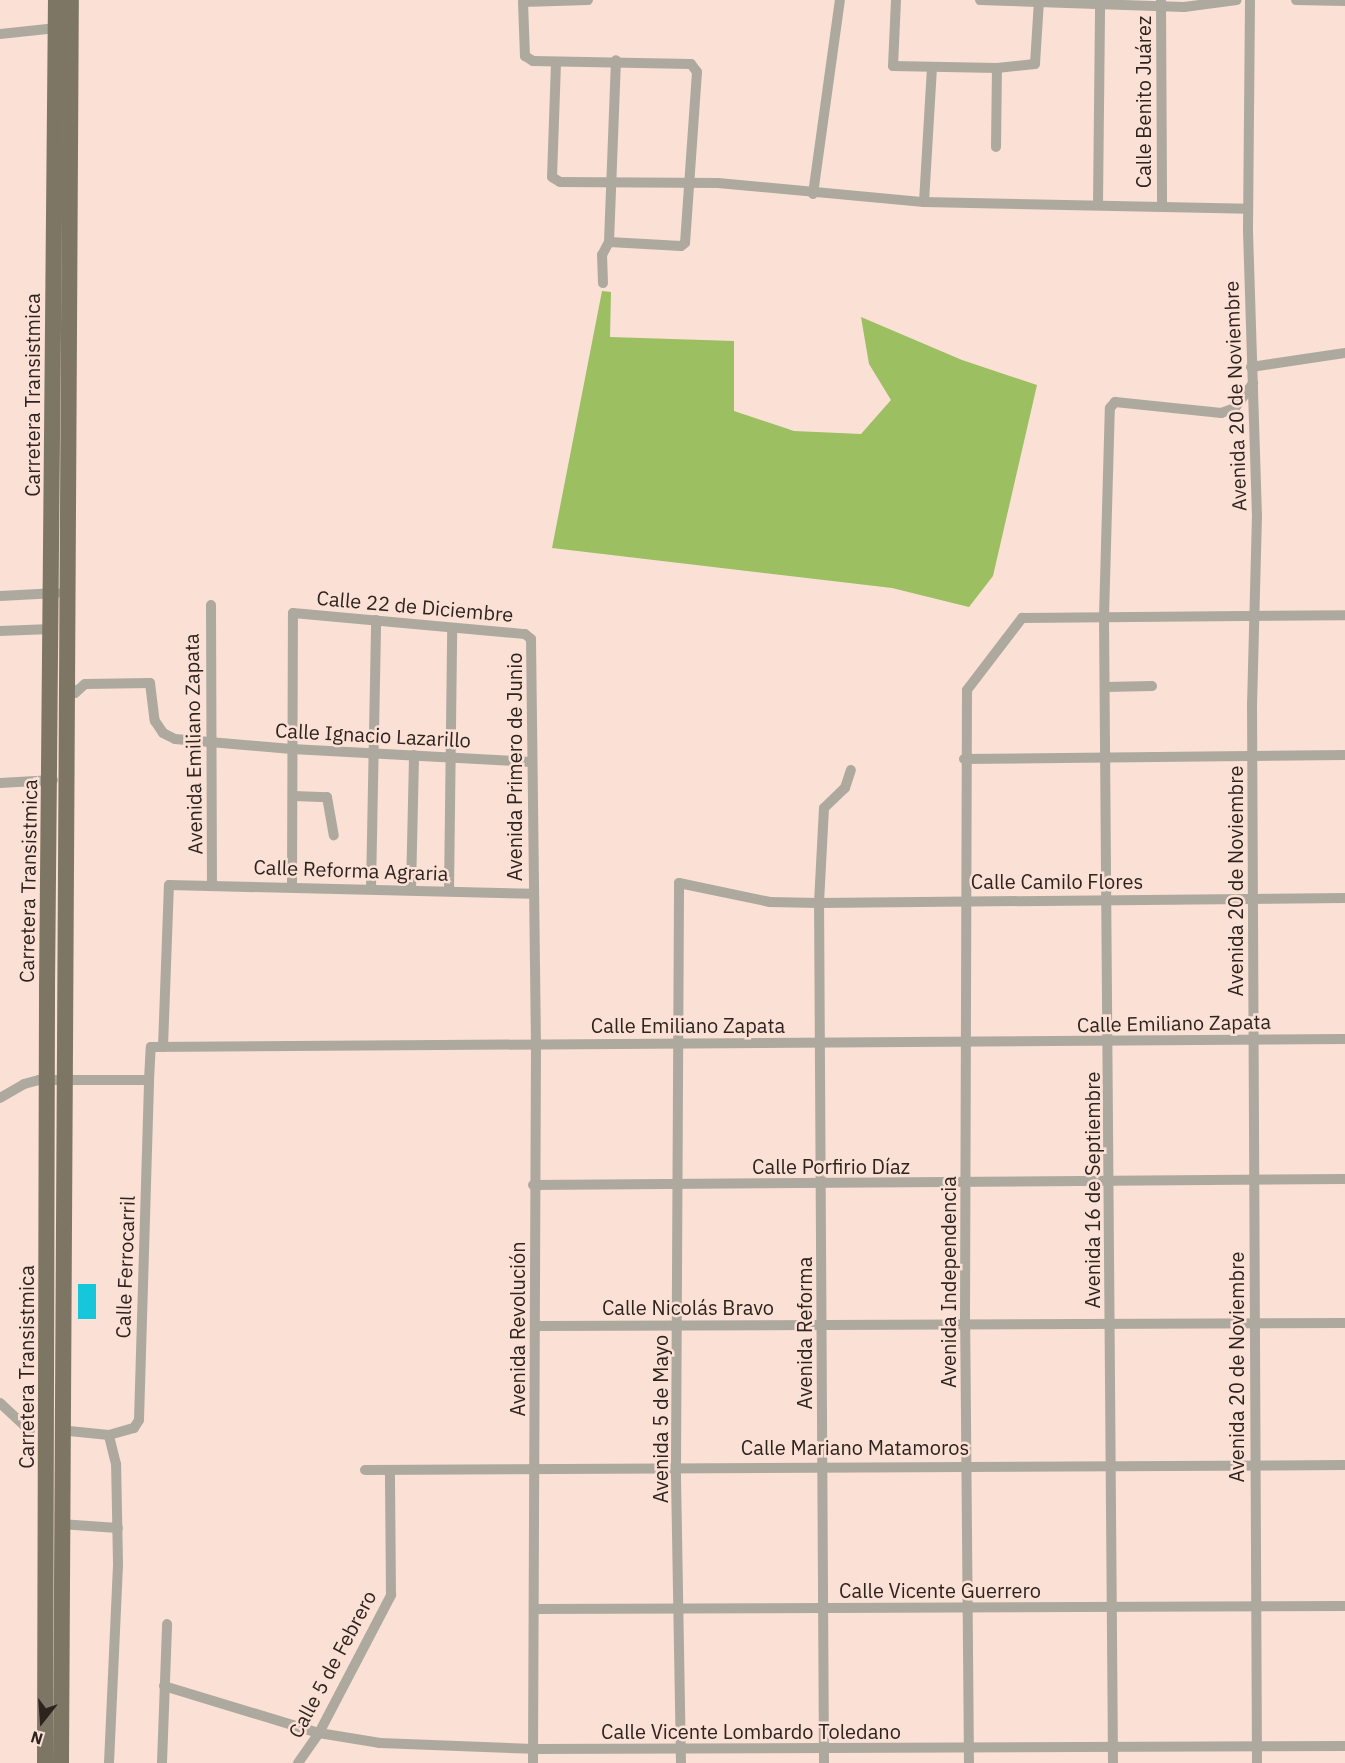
<!DOCTYPE html>
<html>
<head>
<meta charset="utf-8">
<style>
  body { margin:0 }
  #map { position:relative; width:1345px; height:1763px; overflow:hidden; background:#fbe0d5; font-family:"IBM Plex Sans",sans-serif }
  div>[style] { position:absolute }
  .forest>* { inset:0; background:#9bbf61 }
  .water>* { inset:0; background:#16c6da; transform-origin:0 0 }
  .minor>* { height:10px; margin:-5px; padding:0 5px; transform-origin:5px; border-radius:5px; background:#aea99f }
  .primary>* { height:16px; margin:-8px; padding:0 8px; transform-origin:8px; border-radius:8px; background:#7e7664 }
  span { translate:-50% -50%; white-space:nowrap; text-align:center; line-height:1.15; -webkit-text-stroke:5px #fbe0d5; paint-order:stroke }
  .street-label { font-size:20px; color:#2d231f }
  .north { position:absolute; left:12px; top:1691px; width:60px; height:60px; -webkit-text-stroke:4px #fbe0d5; paint-order:stroke; rotate:197deg; font-size:16px; font-weight:700; line-height:24px; text-align:center; color:#2d231f }
  .north::after { content:''; display:block; margin:auto; width:21px; height:27px; background:#2d231f; clip-path:polygon(50% 0,100% 100%,50% 72%,0 100%) }
</style>
</head>
<body>
<div id="map">
  <div class="forest">
    <div style="clip-path:polygon(602px 291px,611px 292px,610px 337px,734px 341px,734px 411px,794px 431px,861px 434px,891px 400px,869px 364px,861px 317px,962px 360px,1037px 385px,993px 576px,969px 607px,892px 588px,552px 548px)"></div>
  </div>
  <div class="water">
    <div style="left:78px;top:1284px;width:18px;height:35px"></div>
  </div>
  <div class="minor">
    <div style="left:896px;top:0;width:66px;rotate:92.6deg"></div>
    <div style="left:893px;top:66px;width:104px;rotate:1.1deg"></div>
    <div style="left:997px;top:68px;width:38px;rotate:-6deg"></div>
    <div style="left:1035px;top:64px;width:64px;rotate:-86.4deg"></div>
    <div style="left:980px;top:0;width:204px;rotate:2deg"></div>
    <div style="left:1184px;top:7px;width:53px;rotate:-7.5deg"></div>
    <div style="left:1250px;top:0;width:231px;rotate:90.5deg"></div>
    <div style="left:1248px;top:231px;width:284px;rotate:88.2deg"></div>
    <div style="left:1257px;top:515px;width:189px;rotate:91.5deg"></div>
    <div style="left:1252px;top:704px;width:1059px;rotate:89.73deg"></div>
    <div style="left:1296px;top:0;width:49px;rotate:1.2deg"></div>
    <div style="left:1161px;top:1px;width:204px;rotate:89.7deg"></div>
    <div style="left:523px;top:2px;width:54px;rotate:87.9deg"></div>
    <div style="left:525px;top:56px;width:9px;rotate:32deg"></div>
    <div style="left:533px;top:61px;width:158px;rotate:1.1deg"></div>
    <div style="left:691px;top:64px;width:10px;rotate:53deg"></div>
    <div style="left:697px;top:72px;width:171px;rotate:94deg"></div>
    <div style="left:685px;top:243px;width:5px;rotate:143deg"></div>
    <div style="left:681px;top:246px;width:72px;rotate:-176.8deg"></div>
    <div style="left:523px;top:2px;width:65px;rotate:-1.8deg"></div>
    <div style="left:0;top:34px;width:57px;rotate:-6deg"></div>
    <div style="left:556px;top:63px;width:114px;rotate:92deg"></div>
    <div style="left:552px;top:177px;width:9px;rotate:32deg"></div>
    <div style="left:560px;top:182px;width:158px;rotate:0.4deg"></div>
    <div style="left:718px;top:183px;width:207px;rotate:5.3deg"></div>
    <div style="left:924px;top:202px;width:324px;rotate:1.2deg"></div>
    <div style="left:996px;top:147px;width:79px;rotate:-89.3deg"></div>
    <div style="left:813px;top:194px;width:196px;rotate:-82.1deg"></div>
    <div style="left:924px;top:202px;width:134px;rotate:-86.6deg"></div>
    <div style="left:1098px;top:204px;width:204px;rotate:-89.4deg"></div>
    <div style="left:603px;top:283px;width:28px;rotate:-92deg"></div>
    <div style="left:602px;top:255px;width:15px;rotate:-62deg"></div>
    <div style="left:609px;top:242px;width:182px;rotate:-87.8deg"></div>
    <div style="left:1251px;top:367px;width:95px;rotate:-8.5deg"></div>
    <div style="left:0;top:596px;width:57px;rotate:-3deg"></div>
    <div style="left:211px;top:605px;width:279px;rotate:89.8deg"></div>
    <div style="left:0;top:631px;width:51px;rotate:-2.2deg"></div>
    <div style="left:68px;top:683px;width:12px;rotate:55deg"></div>
    <div style="left:75px;top:693px;width:13px;rotate:-42deg"></div>
    <div style="left:85px;top:684px;width:65px;rotate:-0.9deg"></div>
    <div style="left:150px;top:683px;width:38px;rotate:83deg"></div>
    <div style="left:155px;top:721px;width:14px;rotate:56deg"></div>
    <div style="left:163px;top:733px;width:13px;rotate:27deg"></div>
    <div style="left:175px;top:739px;width:117px;rotate:4.9deg"></div>
    <div style="left:292px;top:749px;width:240px;rotate:3.1deg"></div>
    <div style="left:1105px;top:687px;width:47px;rotate:-1.2deg"></div>
    <div style="left:964px;top:759px;width:381px;rotate:-0.6deg"></div>
    <div style="left:0;top:783px;width:53px;rotate:-3.2deg"></div>
    <div style="left:294px;top:796px;width:33px;rotate:2deg"></div>
    <div style="left:327px;top:797px;width:39px;rotate:80deg"></div>
    <div style="left:292px;top:885px;width:272px;rotate:-89.8deg"></div>
    <div style="left:293px;top:613px;width:233px;rotate:5.2deg"></div>
    <div style="left:525px;top:634px;width:8px;rotate:40deg"></div>
    <div style="left:531px;top:639px;width:405px;rotate:89.3deg"></div>
    <div style="left:536px;top:1044px;width:719px;rotate:90.24deg"></div>
    <div style="left:371px;top:889px;width:269px;rotate:-88.9deg"></div>
    <div style="left:411px;top:890px;width:135px;rotate:-88.7deg"></div>
    <div style="left:449px;top:891px;width:263px;rotate:-89.3deg"></div>
    <div style="left:163px;top:1047px;width:162px;rotate:-87.9deg"></div>
    <div style="left:169px;top:885px;width:363px;rotate:1.4deg"></div>
    <div style="left:0;top:1098px;width:28px;rotate:-30deg"></div>
    <div style="left:24px;top:1084px;width:16px;rotate:-15deg"></div>
    <div style="left:39px;top:1080px;width:110px"></div>
    <div style="left:149px;top:1080px;width:33px;rotate:-87deg"></div>
    <div style="left:151px;top:1047px;width:1194px;rotate:-0.38deg"></div>
    <div style="left:533px;top:1185px;width:812px;rotate:-0.42deg"></div>
    <div style="left:536px;top:1326px;width:809px;rotate:-0.21deg"></div>
    <div style="left:0;top:1403px;width:41px;rotate:43deg"></div>
    <div style="left:69px;top:1431px;width:40px;rotate:5.7deg"></div>
    <div style="left:109px;top:1435px;width:26px;rotate:-16deg"></div>
    <div style="left:134px;top:1428px;width:9px;rotate:-58deg"></div>
    <div style="left:139px;top:1420px;width:340px;rotate:-88.3deg"></div>
    <div style="left:365px;top:1470px;width:980px;rotate:-0.29deg"></div>
    <div style="left:60px;top:1524px;width:58px;rotate:3.9deg"></div>
    <div style="left:534px;top:1609px;width:811px;rotate:-0.21deg"></div>
    <div style="left:164px;top:1686px;width:162px;rotate:16.9deg"></div>
    <div style="left:319px;top:1733px;width:62px;rotate:9.3deg"></div>
    <div style="left:380px;top:1743px;width:153px;rotate:2.2deg"></div>
    <div style="left:533px;top:1749px;width:812px;rotate:-0.21deg"></div>
    <div style="left:109px;top:1763px;width:199px;rotate:-87.4deg"></div>
    <div style="left:118px;top:1564px;width:100px;rotate:-91.1deg"></div>
    <div style="left:116px;top:1464px;width:30px;rotate:-104deg"></div>
    <div style="left:162px;top:1763px;width:139px;rotate:-87.9deg"></div>
    <div style="left:298px;top:1763px;width:37px;rotate:-55deg"></div>
    <div style="left:319px;top:1733px;width:156px;rotate:-62.4deg"></div>
    <div style="left:391px;top:1595px;width:123px;rotate:-90.5deg"></div>
    <div style="left:681px;top:1763px;width:298px;rotate:-91deg"></div>
    <div style="left:676px;top:1465px;width:582px;rotate:-89.7deg"></div>
    <div style="left:679px;top:883px;width:93px;rotate:11.8deg"></div>
    <div style="left:770px;top:902px;width:49px;rotate:1.2deg"></div>
    <div style="left:819px;top:903px;width:526px;rotate:-0.54deg"></div>
    <div style="left:824px;top:1763px;width:860px;rotate:-90.33deg"></div>
    <div style="left:819px;top:903px;width:95px;rotate:-87deg"></div>
    <div style="left:824px;top:808px;width:29px;rotate:-44deg"></div>
    <div style="left:845px;top:788px;width:19px;rotate:-72deg"></div>
    <div style="left:969px;top:1763px;width:441px;rotate:-90.5deg"></div>
    <div style="left:965px;top:1322px;width:632px;rotate:-89.82deg"></div>
    <div style="left:967px;top:690px;width:91px;rotate:-52.6deg"></div>
    <div style="left:1022px;top:618px;width:323px;rotate:-0.5deg"></div>
    <div style="left:1113px;top:1763px;width:1146px;rotate:-90.45deg"></div>
    <div style="left:1104px;top:617px;width:209px;rotate:-88.4deg"></div>
    <div style="left:1110px;top:408px;width:8px;rotate:-50deg"></div>
    <div style="left:1115px;top:402px;width:107px;rotate:5.9deg"></div>
    <div style="left:1221px;top:413px;width:15px;rotate:-20deg"></div>
    <div style="left:1235px;top:408px;width:31px;rotate:-54deg"></div>
  </div>
  <div class="primary">
    <div style="left:45px;top:1763px;width:775px;rotate:-89.85deg"></div>
    <div style="left:47px;top:988px;width:988px;rotate:-89.48deg"></div>
    <div style="left:61px;top:1763px;width:1763px;rotate:-89.68deg"></div>
  </div>
  <div class="street-label">
    <span style="left:1143px;top:102px;rotate:-90deg">Calle Benito Juárez</span>
    <span style="left:32px;top:395px;rotate:-90deg">Carretera Transistmica</span>
    <span style="left:1235px;top:396px;rotate:-92deg">Avenida 20 de Noviembre</span>
    <span style="left:415px;top:606px;rotate:5deg">Calle 22 de Diciembre</span>
    <span style="left:373px;top:735px;rotate:3deg">Calle Ignacio Lazarillo</span>
    <span style="left:193px;top:744px;rotate:-91deg">Avenida Emiliano Zapata</span>
    <span style="left:514px;top:767px;rotate:-90deg">Avenida Primero de Junio</span>
    <span style="left:351px;top:870px;rotate:2deg">Calle Reforma Agraria</span>
    <span style="left:28px;top:881px;rotate:-89deg">Carretera Transistmica</span>
    <span style="left:1057px;top:881px">Calle Camilo Flores</span>
    <span style="left:1235px;top:881px;rotate:-90deg">Avenida 20 de Noviembre</span>
    <span style="left:1174px;top:1023px;rotate:-1deg">Calle Emiliano Zapata</span>
    <span style="left:688px;top:1025px">Calle Emiliano Zapata</span>
    <span style="left:831px;top:1166px">Calle Porfirio Díaz</span>
    <span style="left:1092px;top:1190px;rotate:-90deg">Avenida 16 de Septiembre</span>
    <span style="left:125px;top:1267px;rotate:-88deg">Calle Ferrocarril</span>
    <span style="left:948px;top:1282px;rotate:-90deg">Avenida Independencia</span>
    <span style="left:688px;top:1307px">Calle Nicolás Bravo</span>
    <span style="left:517px;top:1329px;rotate:-90deg">Avenida Revolución</span>
    <span style="left:804px;top:1333px;rotate:-90deg">Avenida Reforma</span>
    <span style="left:26px;top:1367px;rotate:-90deg">Carretera Transistmica</span>
    <span style="left:1236px;top:1367px;rotate:-90deg">Avenida 20 de Noviembre</span>
    <span style="left:660px;top:1419px;rotate:-90deg">Avenida 5 de Mayo</span>
    <span style="left:855px;top:1447px">Calle Mariano Matamoros</span>
    <span style="left:940px;top:1590px">Calle Vicente Guerrero</span>
    <span style="left:332px;top:1664px;rotate:-62deg">Calle 5 de Febrero</span>
    <span style="left:751px;top:1731px">Calle Vicente Lombardo Toledano</span>
  </div>
  <div class="north">N</div>
</div>
</body>
</html>
